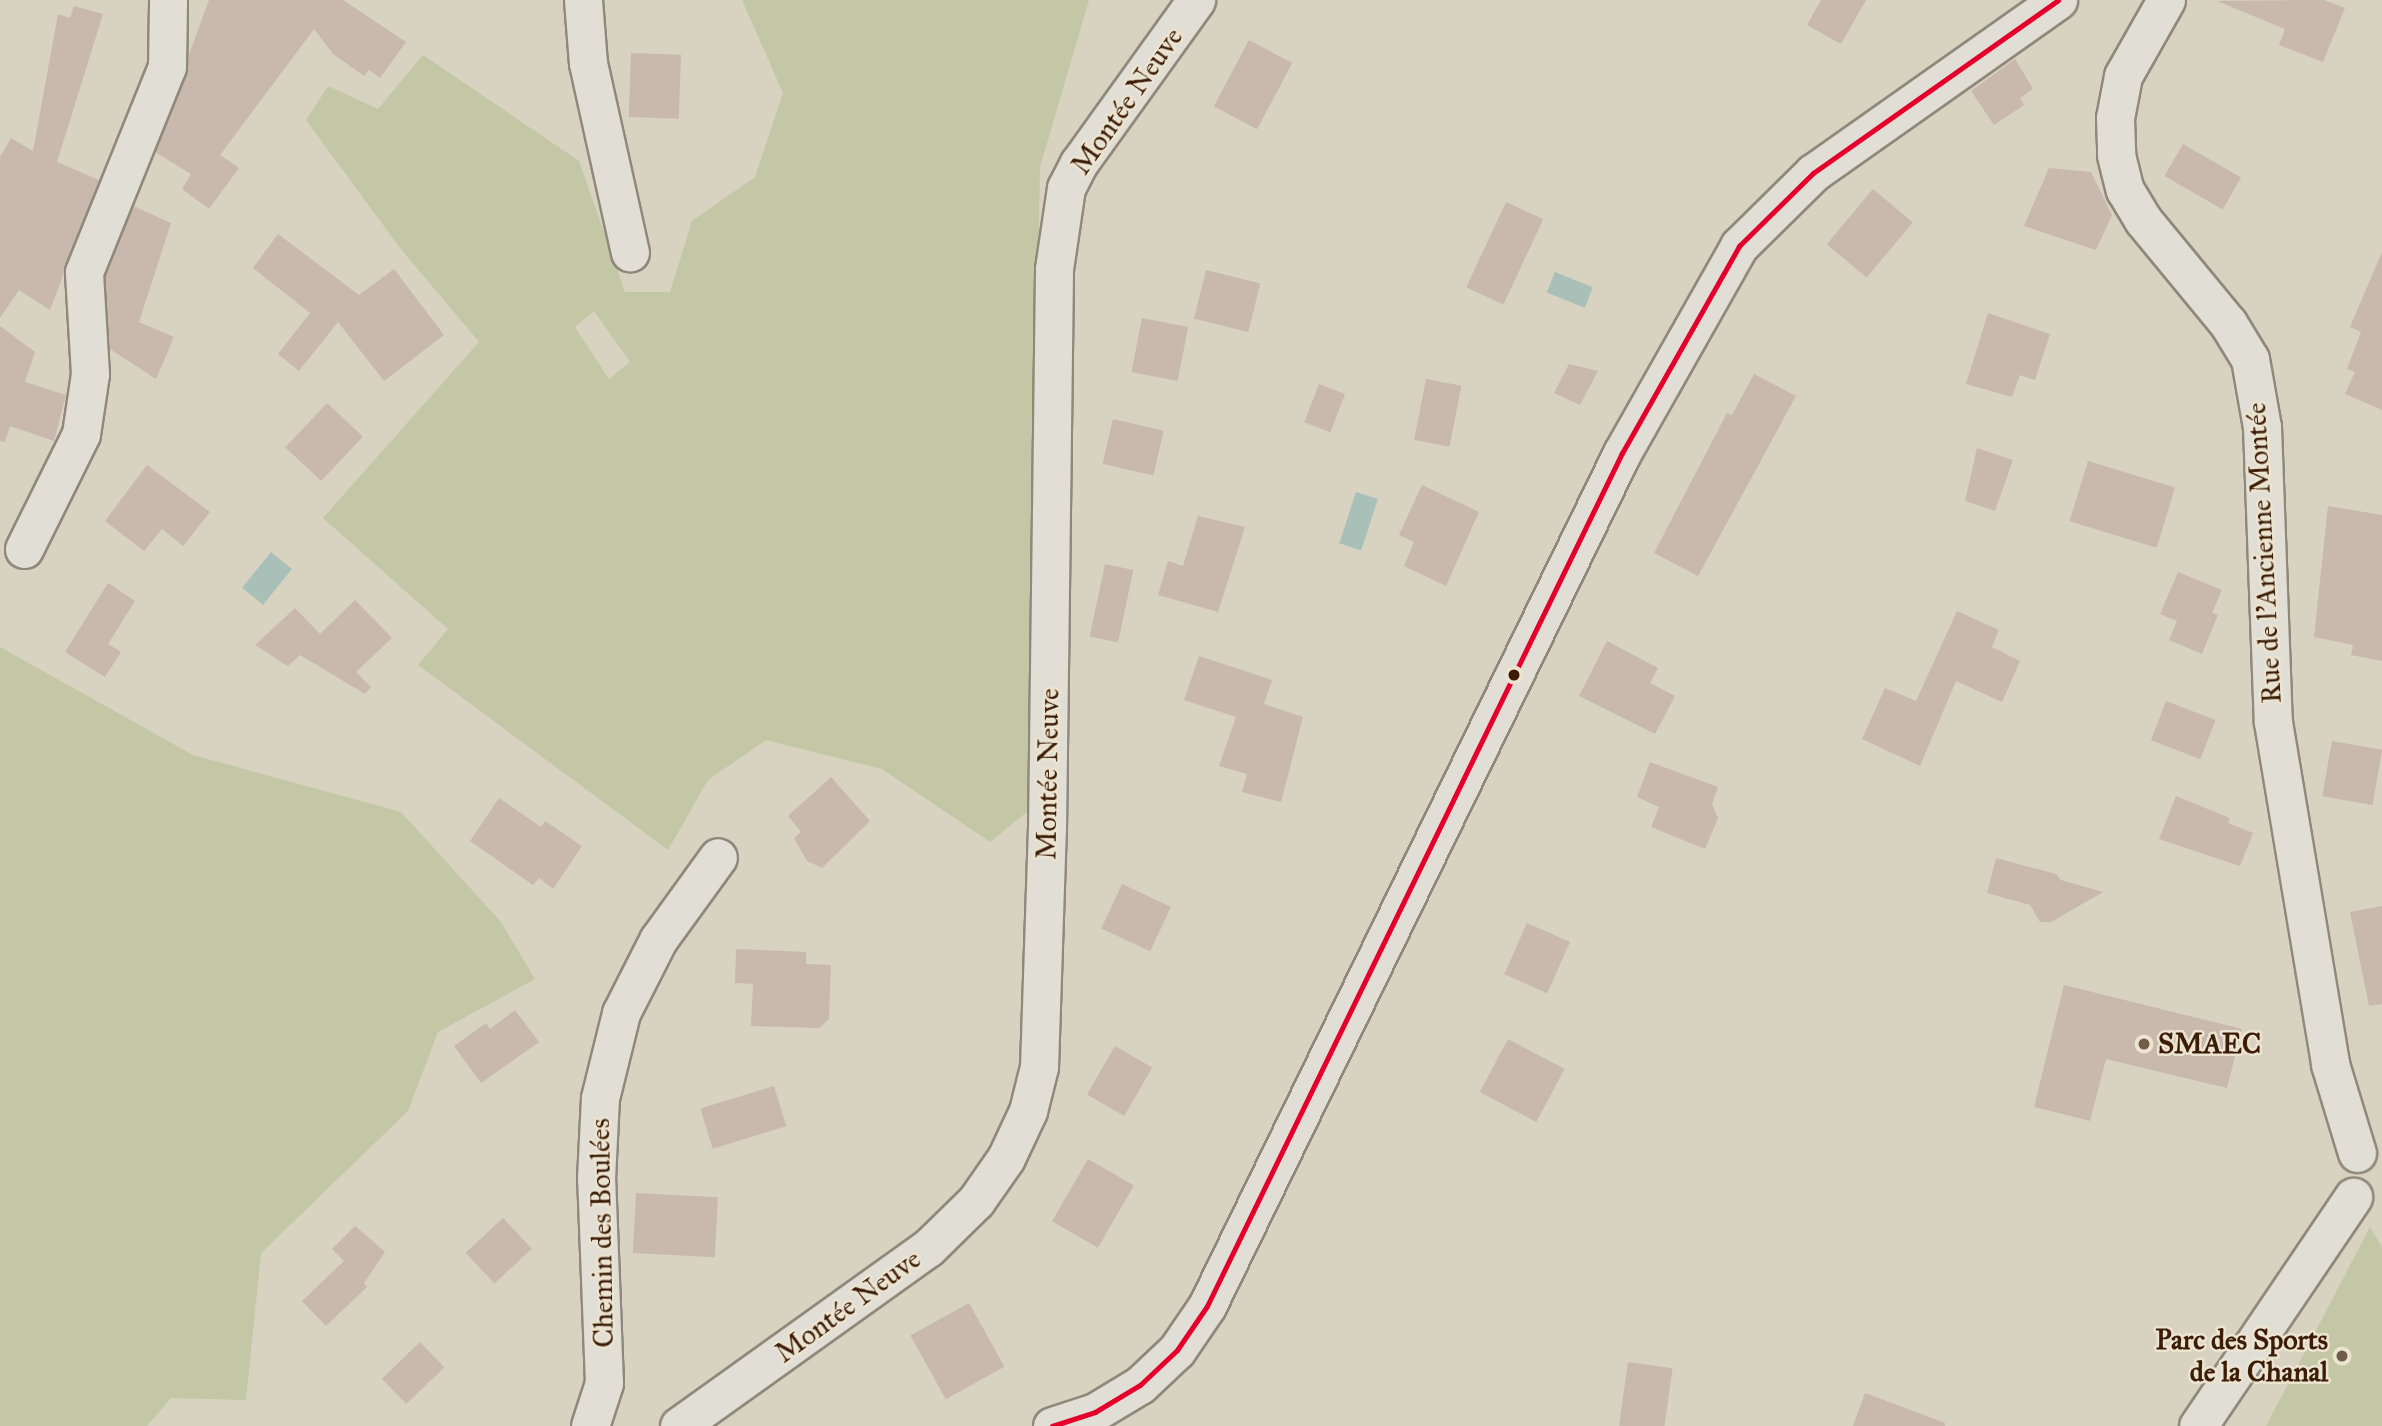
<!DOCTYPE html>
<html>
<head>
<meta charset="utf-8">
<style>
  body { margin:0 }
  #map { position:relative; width:2382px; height:1426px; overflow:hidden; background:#d8d2c0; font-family:"IM FELL Great Primer",serif }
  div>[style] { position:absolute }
  .green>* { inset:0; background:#c3c7a5 }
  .water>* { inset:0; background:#a9c0b8; transform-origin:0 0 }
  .building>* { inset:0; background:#c9b8ae; transform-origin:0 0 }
  .roads { filter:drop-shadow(2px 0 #8f887b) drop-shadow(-2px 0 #8f887b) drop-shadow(0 2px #8f887b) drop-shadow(0 -2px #8f887b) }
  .minor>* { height:37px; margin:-18.5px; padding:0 18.5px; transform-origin:18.5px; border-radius:18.5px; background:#e1ded5 }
  .bus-1>* { height:5px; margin:-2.5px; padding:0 2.5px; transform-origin:2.5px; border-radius:2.5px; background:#e4002b }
  .dots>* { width:19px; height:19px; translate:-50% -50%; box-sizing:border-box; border:4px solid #ece4d0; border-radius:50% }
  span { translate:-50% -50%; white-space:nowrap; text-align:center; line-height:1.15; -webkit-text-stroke:5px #ece4d0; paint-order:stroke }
  .street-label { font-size:28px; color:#3a1c07 }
  .poi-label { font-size:28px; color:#3a1c07; font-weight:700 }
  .left { translate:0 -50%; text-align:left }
  .right { translate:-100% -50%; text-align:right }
</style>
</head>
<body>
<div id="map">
  <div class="green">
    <div style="clip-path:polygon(evenodd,742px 0,1089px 0,1040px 167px,1028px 811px,990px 842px,882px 769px,766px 740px,708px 780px,668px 850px,418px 665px,448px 629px,323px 518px,479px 342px,400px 248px,306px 120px,328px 86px,378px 109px,423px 55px,579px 161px,625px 292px,670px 292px,692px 221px,755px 177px,783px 93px,742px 0,594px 311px,630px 362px,609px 379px,575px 327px,594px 311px)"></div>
    <div style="clip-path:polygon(0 647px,193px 755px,401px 812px,501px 922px,535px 979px,438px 1032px,408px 1111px,261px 1253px,246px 1400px,171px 1398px,147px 1426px,0 1426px)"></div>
    <div style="clip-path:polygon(2370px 1227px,2382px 1247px,2382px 1426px,2266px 1426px)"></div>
  </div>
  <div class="water">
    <div style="left:1555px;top:272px;width:41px;height:22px;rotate:22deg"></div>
    <div style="left:1356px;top:492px;width:23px;height:54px;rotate:18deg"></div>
    <div style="left:271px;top:552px;width:27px;height:46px;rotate:39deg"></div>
  </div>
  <div class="building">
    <div style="clip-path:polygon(209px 0,343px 0,406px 42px,380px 78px,369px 70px,364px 76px,333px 54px,314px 29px,220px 155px,239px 168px,209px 209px,182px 189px,191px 174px,155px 152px,186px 75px,188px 57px)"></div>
    <div style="clip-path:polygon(1821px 0,1866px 0,1841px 44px,1807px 25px)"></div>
    <div style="clip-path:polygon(2324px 0,2345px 8px,2323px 62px,2279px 45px,2285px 29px,2217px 1px)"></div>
    <div style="clip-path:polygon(74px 6px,103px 14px,57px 162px,99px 180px,50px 310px,19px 290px,0 318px,0 157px,11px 138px,33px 151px,58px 14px,70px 18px)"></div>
    <div style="left:1249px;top:40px;width:49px;height:75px;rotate:28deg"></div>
    <div style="left:631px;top:53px;width:50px;height:64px;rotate:2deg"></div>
    <div style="clip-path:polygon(2015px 59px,2033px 89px,2020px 98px,2024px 105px,1994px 125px,1971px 91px)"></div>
    <div style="left:2183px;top:144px;width:67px;height:37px;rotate:30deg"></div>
    <div style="clip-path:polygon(2049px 168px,2091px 172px,2112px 215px,2096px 250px,2024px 226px)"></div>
    <div style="left:1873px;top:189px;width:52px;height:72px;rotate:40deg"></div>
    <div style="left:1506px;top:202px;width:41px;height:94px;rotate:25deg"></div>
    <div style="clip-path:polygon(133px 206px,171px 223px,139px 322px,174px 337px,156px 379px,110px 349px,105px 275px)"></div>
    <div style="clip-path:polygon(278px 234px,359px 295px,394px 269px,444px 335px,384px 381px,338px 322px,299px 371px,278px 354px,310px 313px,253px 268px)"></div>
    <div style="clip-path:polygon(2382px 252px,2382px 410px,2345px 394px,2355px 372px,2347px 369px,2361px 332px,2350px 327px)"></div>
    <div style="left:1206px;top:270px;width:56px;height:50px;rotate:14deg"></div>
    <div style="clip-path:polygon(1988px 313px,2050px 334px,2035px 380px,2020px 375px,2012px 397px,1966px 384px)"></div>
    <div style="left:1142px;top:318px;width:47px;height:55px;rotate:11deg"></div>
    <div style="clip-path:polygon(0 326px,35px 352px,25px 382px,66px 395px,54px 441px,10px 426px,5px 442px,0 441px)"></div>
    <div style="clip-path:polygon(1569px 364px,1598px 371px,1580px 405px,1554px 393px)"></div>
    <div style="clip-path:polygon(1754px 374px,1796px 396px,1698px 576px,1654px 553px,1727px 413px,1732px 415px)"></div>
    <div style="left:1426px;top:379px;width:36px;height:62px;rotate:11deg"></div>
    <div style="left:1319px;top:384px;width:28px;height:41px;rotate:21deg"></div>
    <div style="left:327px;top:403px;width:49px;height:61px;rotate:43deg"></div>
    <div style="left:1113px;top:419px;width:52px;height:46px;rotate:13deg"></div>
    <div style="clip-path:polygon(1977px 448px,2013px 460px,1995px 511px,1965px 501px)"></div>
    <div style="left:2088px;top:461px;width:91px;height:63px;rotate:17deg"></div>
    <div style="clip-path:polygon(147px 465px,210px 512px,183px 546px,162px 529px,144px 551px,105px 521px)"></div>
    <div style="clip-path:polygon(1422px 485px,1479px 512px,1446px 586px,1404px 566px,1414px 542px,1399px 535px)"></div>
    <div style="clip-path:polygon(2328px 506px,2382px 515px,2382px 661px,2351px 655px,2353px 645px,2314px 637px)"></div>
    <div style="clip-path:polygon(1198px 516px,1245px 527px,1218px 612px,1158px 595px,1168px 561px,1183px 566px)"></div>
    <div style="left:1105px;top:564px;width:29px;height:74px;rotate:12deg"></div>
    <div style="clip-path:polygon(2178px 572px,2222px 590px,2212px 613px,2218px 615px,2202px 654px,2169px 640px,2177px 621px,2160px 614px)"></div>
    <div style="clip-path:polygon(108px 583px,135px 601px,108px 644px,121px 652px,105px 677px,65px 652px)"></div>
    <div style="clip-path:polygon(355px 600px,392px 638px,356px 672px,371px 687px,365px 694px,300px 655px,288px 666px,255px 645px,295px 608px,320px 634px)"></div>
    <div style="clip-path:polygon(1957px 611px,1999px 630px,1992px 647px,2020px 661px,2002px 702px,1956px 681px,1920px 766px,1862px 739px,1885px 688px,1916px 701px)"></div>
    <div style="clip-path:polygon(1607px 641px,1658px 668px,1650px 683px,1675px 696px,1655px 734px,1579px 696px)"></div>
    <div style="clip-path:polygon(1199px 656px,1272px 680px,1264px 704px,1303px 717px,1281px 802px,1242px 792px,1247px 774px,1219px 766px,1236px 717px,1184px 700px)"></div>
    <div style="left:2166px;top:701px;width:53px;height:42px;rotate:21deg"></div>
    <div style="left:2332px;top:741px;width:51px;height:56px;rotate:10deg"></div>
    <div style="clip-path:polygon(1650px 762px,1718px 787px,1712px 804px,1718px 818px,1705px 849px,1651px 827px,1659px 807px,1637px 797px)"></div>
    <div style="clip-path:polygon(831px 777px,870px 821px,822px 868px,807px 861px,794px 838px,801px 832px,788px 816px)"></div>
    <div style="clip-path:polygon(2176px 796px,2230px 818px,2228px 823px,2253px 833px,2240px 866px,2159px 839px)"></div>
    <div style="clip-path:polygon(499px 798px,541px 827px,545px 821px,582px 846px,553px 889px,539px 878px,533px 885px,470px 841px)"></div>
    <div style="clip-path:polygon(1996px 858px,2056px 874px,2061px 880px,2103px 892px,2051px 922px,2040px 922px,2030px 905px,1987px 893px)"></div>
    <div style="left:1122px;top:884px;width:54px;height:49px;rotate:25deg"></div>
    <div style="clip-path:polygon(2382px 906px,2382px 1004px,2369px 1006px,2350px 912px)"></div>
    <div style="left:1527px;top:923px;width:47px;height:56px;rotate:24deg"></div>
    <div style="clip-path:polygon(736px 949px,806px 952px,806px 964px,831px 965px,829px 1019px,819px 1028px,751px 1026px,753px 984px,735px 983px)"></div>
    <div style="clip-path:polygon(2064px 985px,2242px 1029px,2227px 1088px,2106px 1059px,2090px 1121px,2034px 1107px)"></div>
    <div style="clip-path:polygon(515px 1010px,539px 1042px,481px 1083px,454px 1046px,486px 1023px,490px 1029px)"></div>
    <div style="left:1508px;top:1039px;width:64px;height:60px;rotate:28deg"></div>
    <div style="left:1115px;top:1046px;width:43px;height:56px;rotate:30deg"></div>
    <div style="left:774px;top:1086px;width:42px;height:77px;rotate:73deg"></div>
    <div style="left:1088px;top:1159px;width:53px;height:72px;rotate:30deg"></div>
    <div style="left:636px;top:1193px;width:82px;height:60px;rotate:3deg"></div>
    <div style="left:503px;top:1218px;width:42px;height:51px;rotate:47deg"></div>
    <div style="clip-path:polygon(355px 1226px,385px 1252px,364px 1283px,367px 1287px,326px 1326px,302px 1301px,344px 1261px,332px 1249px)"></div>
    <div style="left:969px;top:1303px;width:73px;height:67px;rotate:61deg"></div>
    <div style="left:420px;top:1342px;width:35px;height:53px;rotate:46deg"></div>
    <div style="left:1628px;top:1362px;width:45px;height:64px;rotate:8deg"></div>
    <div style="clip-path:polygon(1865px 1393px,1945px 1423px,1945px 1426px,1853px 1426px)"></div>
  </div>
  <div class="roads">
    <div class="minor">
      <div style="left:583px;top:0;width:63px;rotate:85.5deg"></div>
      <div style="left:588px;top:63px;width:194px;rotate:77.5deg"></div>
      <div style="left:2166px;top:0;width:87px;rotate:119.5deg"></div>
      <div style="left:2123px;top:76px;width:43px;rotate:100.8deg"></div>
      <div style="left:2115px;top:118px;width:37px;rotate:88deg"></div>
      <div style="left:2116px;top:155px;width:36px;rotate:76deg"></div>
      <div style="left:2125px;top:190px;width:35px;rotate:59deg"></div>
      <div style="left:2143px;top:220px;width:134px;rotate:50.5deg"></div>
      <div style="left:2228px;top:323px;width:42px;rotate:58.6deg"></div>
      <div style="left:2250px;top:359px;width:69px;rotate:80deg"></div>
      <div style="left:2262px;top:427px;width:295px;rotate:87.9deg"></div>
      <div style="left:2273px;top:722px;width:347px;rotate:80.5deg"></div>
      <div style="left:2330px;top:1064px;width:93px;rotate:73.1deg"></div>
      <div style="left:24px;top:549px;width:128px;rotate:-63.6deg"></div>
      <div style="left:81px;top:434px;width:61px;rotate:-81.5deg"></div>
      <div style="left:90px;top:374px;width:102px;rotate:-93.4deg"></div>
      <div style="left:84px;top:272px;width:221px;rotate:-68deg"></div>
      <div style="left:167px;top:67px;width:67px;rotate:-89.1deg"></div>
      <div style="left:590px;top:1426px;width:45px;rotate:-72deg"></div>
      <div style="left:604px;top:1383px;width:204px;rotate:-92.2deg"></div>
      <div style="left:596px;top:1179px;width:81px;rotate:-87.2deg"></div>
      <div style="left:600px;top:1098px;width:88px;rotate:-76.1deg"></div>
      <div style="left:621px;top:1013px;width:82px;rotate:-63.1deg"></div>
      <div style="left:658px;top:940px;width:102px;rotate:-54.1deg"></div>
      <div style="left:679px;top:1426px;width:306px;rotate:-35.6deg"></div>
      <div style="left:928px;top:1248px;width:67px;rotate:-44.4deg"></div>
      <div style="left:976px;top:1201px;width:52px;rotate:-55.1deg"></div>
      <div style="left:1006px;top:1158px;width:52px;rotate:-64.9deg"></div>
      <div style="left:1028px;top:1111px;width:45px;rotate:-76deg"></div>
      <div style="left:1039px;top:1067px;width:238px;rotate:-88.1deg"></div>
      <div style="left:1047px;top:829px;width:560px;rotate:-89.28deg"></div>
      <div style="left:1054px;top:269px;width:82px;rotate:-81.6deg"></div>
      <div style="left:1066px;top:188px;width:28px;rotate:-63deg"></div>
      <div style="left:1079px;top:163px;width:201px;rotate:-54.3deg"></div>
      <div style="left:1052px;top:1426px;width:45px;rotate:-18deg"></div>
      <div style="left:1095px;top:1412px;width:52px;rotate:-31deg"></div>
      <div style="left:1140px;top:1385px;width:51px;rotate:-43.4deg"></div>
      <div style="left:1177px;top:1350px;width:53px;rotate:-55.7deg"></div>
      <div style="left:1207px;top:1306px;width:949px;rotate:-64.06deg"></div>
      <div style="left:1622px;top:453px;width:238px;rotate:-60.5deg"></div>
      <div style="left:1739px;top:246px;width:104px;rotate:-44.6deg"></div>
      <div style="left:1813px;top:173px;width:300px;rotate:-35.2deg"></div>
      <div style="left:2198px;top:1426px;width:277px;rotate:-55.9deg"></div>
    </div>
  </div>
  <div class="bus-1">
    <div style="left:1052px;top:1426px;width:45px;rotate:-18deg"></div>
    <div style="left:1095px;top:1412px;width:52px;rotate:-31deg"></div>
    <div style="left:1140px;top:1385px;width:51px;rotate:-43.4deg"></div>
    <div style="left:1177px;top:1350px;width:53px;rotate:-55.7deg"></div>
    <div style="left:1207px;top:1306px;width:949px;rotate:-64.06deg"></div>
    <div style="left:1622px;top:453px;width:238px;rotate:-60.5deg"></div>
    <div style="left:1739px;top:246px;width:104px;rotate:-44.6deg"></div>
    <div style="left:1813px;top:173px;width:300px;rotate:-35.2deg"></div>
  </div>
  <div class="dots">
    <div style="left:1514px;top:675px;background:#3a1c07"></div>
    <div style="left:2144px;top:1044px;background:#715c48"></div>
    <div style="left:2342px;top:1356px;background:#715c48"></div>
  </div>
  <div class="street-label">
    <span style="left:1127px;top:101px;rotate:-55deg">Montée Neuve</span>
    <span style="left:2264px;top:553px;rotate:-93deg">Rue de l'Ancienne Montée</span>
    <span style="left:1048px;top:774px;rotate:-89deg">Montée Neuve</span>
    <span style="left:602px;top:1233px;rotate:-91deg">Chemin des Boulées</span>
    <span style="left:848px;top:1306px;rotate:-36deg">Montée Neuve</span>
  </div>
  <div class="poi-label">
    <span class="left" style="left:2158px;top:1044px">SMAEC</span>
    <span class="right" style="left:2328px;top:1356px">Parc des Sports<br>de la Chanal</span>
  </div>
</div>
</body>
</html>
